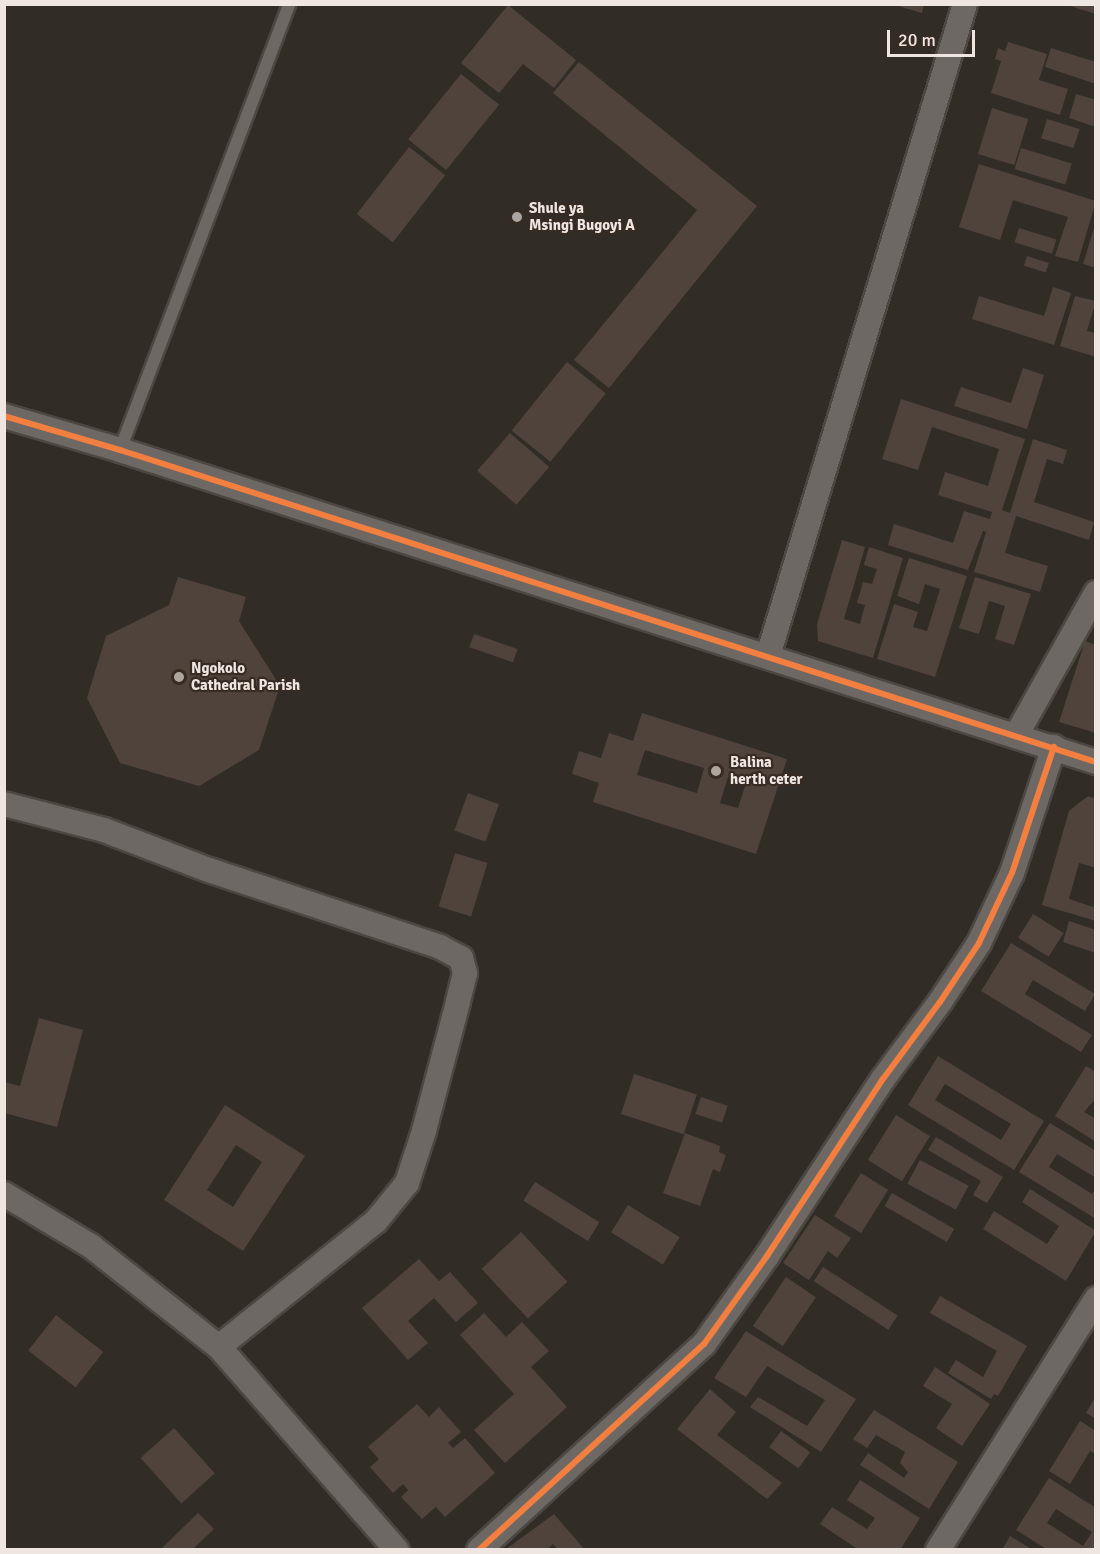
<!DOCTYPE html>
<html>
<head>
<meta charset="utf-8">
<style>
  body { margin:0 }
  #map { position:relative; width:1100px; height:1554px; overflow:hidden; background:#322c27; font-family:Signika,sans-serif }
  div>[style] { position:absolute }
  .building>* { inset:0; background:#50433b; transform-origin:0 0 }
  .roads { filter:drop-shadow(2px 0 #4d4743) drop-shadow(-2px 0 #4d4743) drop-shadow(0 2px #4d4743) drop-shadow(0 -2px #4d4743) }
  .lane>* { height:12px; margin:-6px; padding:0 6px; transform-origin:6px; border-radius:6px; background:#6d6863 }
  .street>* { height:24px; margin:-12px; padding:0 12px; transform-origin:12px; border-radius:12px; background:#6d6863 }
  .cycleway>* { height:6px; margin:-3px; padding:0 3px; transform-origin:3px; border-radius:3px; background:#f27e40 }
  .dots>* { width:16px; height:16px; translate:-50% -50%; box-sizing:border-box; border:3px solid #372b22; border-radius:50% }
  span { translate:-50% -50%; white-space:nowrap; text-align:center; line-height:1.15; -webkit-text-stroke:4.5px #372b22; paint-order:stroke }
  .poi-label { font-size:15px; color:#efe6e1; font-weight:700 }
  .left { translate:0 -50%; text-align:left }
  .frame { position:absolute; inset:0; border:6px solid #efe6e1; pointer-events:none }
  .scale { position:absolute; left:887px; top:30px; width:88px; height:27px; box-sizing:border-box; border:3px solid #efe6e1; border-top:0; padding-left:8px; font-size:18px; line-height:21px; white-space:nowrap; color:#efe6e1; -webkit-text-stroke:4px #372b22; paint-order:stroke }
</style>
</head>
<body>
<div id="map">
  <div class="building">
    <div style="clip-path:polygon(891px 4px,924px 4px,922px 13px)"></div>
    <div style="clip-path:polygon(1067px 4px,1096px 4px,1096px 14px,1067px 5px)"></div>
    <div style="clip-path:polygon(508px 5px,576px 60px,554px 88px,523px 64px,499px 93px,461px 63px)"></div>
    <div style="clip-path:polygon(1008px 42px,1047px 54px,1039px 80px,1068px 89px,1060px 115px,991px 93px,1001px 61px,995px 59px,998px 48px,1005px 51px)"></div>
    <div style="clip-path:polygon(1051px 48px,1096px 62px,1096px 84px,1045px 67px)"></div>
    <div style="clip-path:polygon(579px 62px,757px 206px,609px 388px,574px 360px,697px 210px,553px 93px)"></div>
    <div style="left:461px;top:74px;width:49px;height:84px;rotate:39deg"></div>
    <div style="clip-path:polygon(1076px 94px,1096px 100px,1096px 127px,1069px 118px)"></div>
    <div style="left:992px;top:108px;width:38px;height:48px;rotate:17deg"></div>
    <div style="left:1047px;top:119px;width:34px;height:20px;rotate:17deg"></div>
    <div style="left:409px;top:147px;width:46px;height:85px;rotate:38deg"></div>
    <div style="left:1021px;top:148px;width:53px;height:22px;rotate:17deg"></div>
    <div style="clip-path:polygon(979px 164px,1096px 201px,1078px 262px,1055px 256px,1068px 217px,1013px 200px,1000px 240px,959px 227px)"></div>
    <div style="clip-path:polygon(1095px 225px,1096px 225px,1096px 268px,1083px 264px)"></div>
    <div style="left:1019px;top:228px;width:39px;height:15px;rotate:17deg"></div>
    <div style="left:1027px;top:256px;width:23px;height:10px;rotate:18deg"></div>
    <div style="clip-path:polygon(1053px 287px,1071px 293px,1054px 345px,972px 319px,979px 296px,1044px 316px)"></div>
    <div style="clip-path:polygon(1075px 296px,1096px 301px,1087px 331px,1096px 333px,1096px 357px,1060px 346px)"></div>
    <div style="left:567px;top:362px;width:50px;height:88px;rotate:39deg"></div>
    <div style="clip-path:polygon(1023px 368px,1044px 375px,1027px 429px,954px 406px,961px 387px,1011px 403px)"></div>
    <div style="clip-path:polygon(901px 399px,1025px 439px,1002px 510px,1010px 513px,1033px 439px,1067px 450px,1063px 464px,1047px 459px,1034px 502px,1094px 522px,1089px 540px,1016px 516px,1005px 553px,1048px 566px,1040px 592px,974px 572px,986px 532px,983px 531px,968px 570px,888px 545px,894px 524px,953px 543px,964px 511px,990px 519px,992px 512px,938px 495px,945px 472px,988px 486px,999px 449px,932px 427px,918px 470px,882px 459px)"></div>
    <div style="left:510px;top:433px;width:52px;height:50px;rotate:41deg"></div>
    <div style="clip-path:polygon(842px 540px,865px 547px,844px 619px,860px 624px,865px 605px,857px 603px,863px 582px,872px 584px,877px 569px,864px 565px,869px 547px,903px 558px,873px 658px,818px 641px,817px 624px)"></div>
    <div style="clip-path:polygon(909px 558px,967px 576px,935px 677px,877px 659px,894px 604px,918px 612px,913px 627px,927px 631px,940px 589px,925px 584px,919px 604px,897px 596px)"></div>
    <div style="clip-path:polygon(178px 577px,246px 597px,239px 621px,280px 686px,259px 750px,199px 786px,120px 763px,87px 698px,106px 636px,169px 605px)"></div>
    <div style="clip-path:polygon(975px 577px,1031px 594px,1014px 645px,995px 639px,1005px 606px,989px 601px,979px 634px,959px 628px)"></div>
    <div style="left:474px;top:634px;width:46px;height:14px;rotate:19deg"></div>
    <div style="clip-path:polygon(1085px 641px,1096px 645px,1096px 733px,1059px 722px)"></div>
    <div style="clip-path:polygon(evenodd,642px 713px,787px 759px,756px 854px,593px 802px,599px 783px,572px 774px,579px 751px,601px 758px,609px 733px,633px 741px,642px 713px,645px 750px,704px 768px,697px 793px,637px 775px,645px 750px,642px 713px,728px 777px,746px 783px,738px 808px,720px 803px,728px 777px)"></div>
    <div style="left:468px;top:793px;width:33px;height:40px;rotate:20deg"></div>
    <div style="clip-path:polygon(1088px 796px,1096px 799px,1096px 868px,1079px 863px,1069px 899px,1093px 907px,1096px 901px,1096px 921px,1042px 905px,1069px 811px)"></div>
    <div style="left:455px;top:853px;width:34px;height:56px;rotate:17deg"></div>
    <div style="left:1033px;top:914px;width:36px;height:28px;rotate:32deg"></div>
    <div style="clip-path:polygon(1069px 921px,1096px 930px,1096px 953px,1063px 942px)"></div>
    <div style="clip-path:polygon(1011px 943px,1095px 994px,1085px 1011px,1033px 980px,1025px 994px,1092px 1035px,1081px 1052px,981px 991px)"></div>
    <div style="clip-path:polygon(39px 1018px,83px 1030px,57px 1127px,4px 1113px,4px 1082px,20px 1086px)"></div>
    <div style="clip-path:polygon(evenodd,938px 1056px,1044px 1121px,1014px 1170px,908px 1105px,938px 1056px,945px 1084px,1011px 1124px,1001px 1140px,935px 1100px,945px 1084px)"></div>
    <div style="clip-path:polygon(1086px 1066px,1096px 1072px,1096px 1098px,1084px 1112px,1096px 1119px,1096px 1142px,1055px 1116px)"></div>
    <div style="left:634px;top:1074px;width:66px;height:42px;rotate:18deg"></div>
    <div style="left:701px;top:1097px;width:28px;height:18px;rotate:18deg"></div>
    <div style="clip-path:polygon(evenodd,225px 1105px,305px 1156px,243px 1251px,164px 1200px,225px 1105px,236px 1145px,262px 1162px,233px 1207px,207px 1190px,236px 1145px)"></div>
    <div style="left:896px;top:1115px;width:40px;height:53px;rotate:32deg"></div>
    <div style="clip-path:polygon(1050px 1123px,1096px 1151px,1096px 1178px,1057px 1154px,1049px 1167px,1092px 1194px,1096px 1189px,1096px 1219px,1019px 1172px)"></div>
    <div style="clip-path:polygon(685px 1133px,720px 1146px,719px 1152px,726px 1155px,720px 1172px,713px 1169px,700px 1206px,663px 1193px)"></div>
    <div style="clip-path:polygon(936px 1137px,1003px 1177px,987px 1203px,973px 1195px,981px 1181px,928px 1150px)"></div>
    <div style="left:920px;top:1160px;width:55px;height:27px;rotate:28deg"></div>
    <div style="left:861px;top:1173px;width:32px;height:51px;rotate:32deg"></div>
    <div style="left:535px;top:1182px;width:76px;height:22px;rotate:32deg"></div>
    <div style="clip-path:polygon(1030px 1189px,1096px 1231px,1066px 1281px,983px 1229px,994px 1211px,1047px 1244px,1059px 1226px,1022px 1202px)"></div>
    <div style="left:892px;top:1193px;width:72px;height:15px;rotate:30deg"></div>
    <div style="left:628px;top:1205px;width:61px;height:32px;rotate:32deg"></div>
    <div style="clip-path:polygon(815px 1215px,851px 1238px,837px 1258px,828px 1251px,809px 1280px,783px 1263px)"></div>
    <div style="left:521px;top:1232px;width:68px;height:54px;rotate:47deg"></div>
    <div style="clip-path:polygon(419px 1259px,439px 1281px,450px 1272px,478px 1303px,456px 1322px,434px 1298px,408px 1321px,428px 1343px,408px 1360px,362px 1308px)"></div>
    <div style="left:823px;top:1267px;width:89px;height:17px;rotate:33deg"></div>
    <div style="left:786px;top:1277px;width:36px;height:59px;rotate:34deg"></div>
    <div style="clip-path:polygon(940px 1296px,1027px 1346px,998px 1396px,994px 1394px,991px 1399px,948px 1373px,956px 1360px,983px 1377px,997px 1351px,930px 1313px)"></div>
    <div style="clip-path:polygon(484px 1313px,506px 1337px,522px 1322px,549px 1351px,531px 1367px,567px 1407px,505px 1463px,474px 1430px,514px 1394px,460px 1335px)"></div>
    <div style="left:56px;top:1315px;width:60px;height:45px;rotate:38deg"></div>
    <div style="clip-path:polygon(746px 1331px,856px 1399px,821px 1452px,750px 1407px,758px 1397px,807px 1426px,825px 1400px,767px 1366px,746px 1397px,714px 1378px)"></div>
    <div style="clip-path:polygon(935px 1367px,990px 1404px,962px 1446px,936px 1428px,952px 1404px,923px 1386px)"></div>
    <div style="clip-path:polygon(710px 1389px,736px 1412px,717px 1435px,782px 1483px,767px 1499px,677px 1429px)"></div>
    <div style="clip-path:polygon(1096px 1396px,1096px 1419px,1086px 1413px)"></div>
    <div style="clip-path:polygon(417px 1404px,429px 1417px,439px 1407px,461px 1432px,448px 1443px,453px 1448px,465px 1438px,495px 1473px,445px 1517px,436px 1507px,422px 1519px,401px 1497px,408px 1490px,403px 1484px,393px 1493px,370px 1467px,379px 1459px,368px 1447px)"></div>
    <div style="clip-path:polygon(874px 1410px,958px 1462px,929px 1509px,860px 1465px,868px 1453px,904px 1478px,908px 1472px,900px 1463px,905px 1452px,876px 1435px,867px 1448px,853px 1439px)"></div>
    <div style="clip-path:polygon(1080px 1421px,1096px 1431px,1096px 1454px,1090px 1451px,1070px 1484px,1049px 1471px)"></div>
    <div style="left:174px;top:1428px;width:61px;height:45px;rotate:48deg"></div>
    <div style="left:781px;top:1431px;width:36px;height:20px;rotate:36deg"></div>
    <div style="clip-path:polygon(evenodd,1049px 1478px,1096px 1508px,1096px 1550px,1048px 1550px,1016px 1530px,1049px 1478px,1056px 1509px,1092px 1532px,1083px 1546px,1047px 1523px,1056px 1509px)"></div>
    <div style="clip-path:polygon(860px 1480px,920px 1518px,900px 1550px,859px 1550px,820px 1524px,832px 1507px,867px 1529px,875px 1518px,847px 1500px)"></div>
    <div style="clip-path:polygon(198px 1513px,214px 1529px,192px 1550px,160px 1550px)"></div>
    <div style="clip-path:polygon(554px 1514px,585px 1550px,558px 1550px,553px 1544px,546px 1550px,505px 1550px)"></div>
    <div style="clip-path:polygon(1010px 1536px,1033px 1550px,1002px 1550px)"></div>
  </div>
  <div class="roads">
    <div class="lane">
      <div style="left:120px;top:450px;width:477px;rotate:-69.2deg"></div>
    </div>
    <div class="street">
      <div style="left:4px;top:416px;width:121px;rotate:16.3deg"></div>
      <div style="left:120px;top:450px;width:1025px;rotate:17.73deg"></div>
      <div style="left:768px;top:656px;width:681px;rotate:-73.19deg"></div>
      <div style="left:1017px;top:734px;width:162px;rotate:-60.7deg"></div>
      <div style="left:4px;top:804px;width:103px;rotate:14.6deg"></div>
      <div style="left:104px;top:830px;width:112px;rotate:20.9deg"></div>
      <div style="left:209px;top:870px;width:243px;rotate:18.4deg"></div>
      <div style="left:440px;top:947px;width:24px;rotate:28deg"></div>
      <div style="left:461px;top:958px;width:16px;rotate:75deg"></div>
      <div style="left:465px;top:973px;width:30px;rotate:104deg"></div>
      <div style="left:458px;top:1002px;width:133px;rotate:104.8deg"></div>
      <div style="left:424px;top:1131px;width:55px;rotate:108.1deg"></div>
      <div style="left:407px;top:1183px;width:49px;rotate:129.2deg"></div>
      <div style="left:376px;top:1221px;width:201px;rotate:141.3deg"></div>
      <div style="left:4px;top:1194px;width:101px;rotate:30.9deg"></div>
      <div style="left:91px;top:1246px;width:163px;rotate:38.3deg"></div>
      <div style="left:219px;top:1347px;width:270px;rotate:48.8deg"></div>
      <div style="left:479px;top:1550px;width:305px;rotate:-42.5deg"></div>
      <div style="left:704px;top:1344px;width:108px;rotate:-54.4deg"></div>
      <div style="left:767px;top:1256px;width:212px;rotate:-56.8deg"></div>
      <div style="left:883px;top:1079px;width:96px;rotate:-53.5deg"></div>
      <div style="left:940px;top:1002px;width:71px;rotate:-56.5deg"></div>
      <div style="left:979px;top:943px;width:77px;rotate:-64.8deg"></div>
      <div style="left:1012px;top:873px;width:133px;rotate:-71.6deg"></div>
      <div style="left:938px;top:1550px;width:297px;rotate:-57.8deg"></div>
    </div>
  </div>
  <div class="cycleway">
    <div style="left:4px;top:416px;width:121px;rotate:16.3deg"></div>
    <div style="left:120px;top:450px;width:1025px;rotate:17.73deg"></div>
    <div style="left:479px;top:1550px;width:305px;rotate:-42.5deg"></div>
    <div style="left:704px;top:1344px;width:108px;rotate:-54.4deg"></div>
    <div style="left:767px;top:1256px;width:212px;rotate:-56.8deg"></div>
    <div style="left:883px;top:1079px;width:96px;rotate:-53.5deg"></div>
    <div style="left:940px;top:1002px;width:71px;rotate:-56.5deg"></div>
    <div style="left:979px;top:943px;width:77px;rotate:-64.8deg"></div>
    <div style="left:1012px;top:873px;width:133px;rotate:-71.6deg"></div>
  </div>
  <div class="dots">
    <div style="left:517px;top:217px;background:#ada5a0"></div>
    <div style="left:179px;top:677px;background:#ada5a0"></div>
    <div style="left:716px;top:771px;background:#ada5a0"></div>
  </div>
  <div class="poi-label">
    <span class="left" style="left:529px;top:217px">Shule ya<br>Msingi Bugoyi A</span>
    <span class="left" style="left:191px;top:677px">Ngokolo<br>Cathedral Parish</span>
    <span class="left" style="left:730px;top:771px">Balina<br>herth ceter</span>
  </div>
  <div class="frame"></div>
  <div class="scale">20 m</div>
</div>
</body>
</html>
